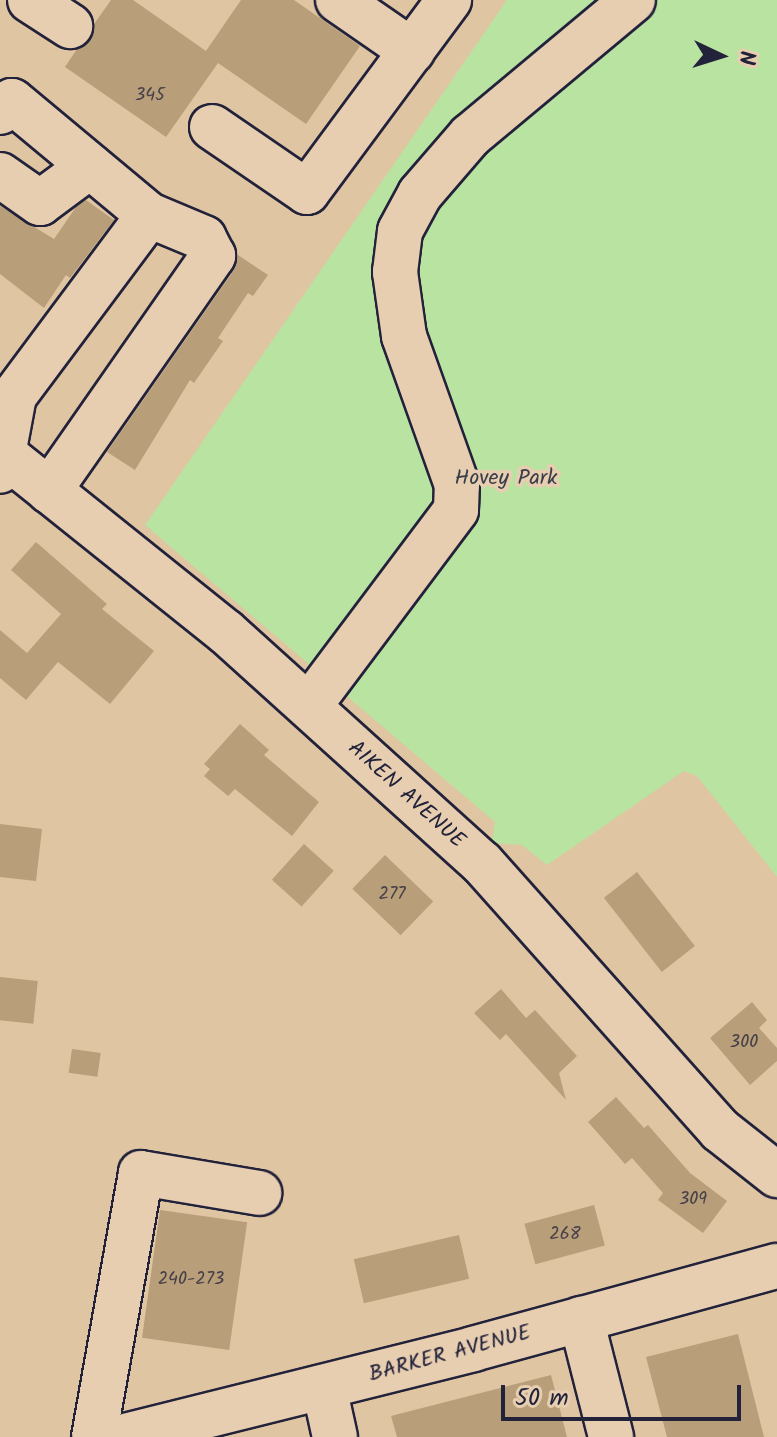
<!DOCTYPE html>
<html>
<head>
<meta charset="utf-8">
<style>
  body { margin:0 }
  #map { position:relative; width:777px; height:1437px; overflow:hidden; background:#e0c5a2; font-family:Kalam,sans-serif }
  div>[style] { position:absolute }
  .green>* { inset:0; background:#b8e3a0 }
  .building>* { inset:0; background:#b89e79; transform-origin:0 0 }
  .roads { filter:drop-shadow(2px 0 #22223b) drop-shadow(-2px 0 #22223b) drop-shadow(0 2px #22223b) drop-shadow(0 -2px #22223b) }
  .minor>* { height:44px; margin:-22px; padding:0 22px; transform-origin:22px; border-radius:22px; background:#e8ceb0 }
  span { translate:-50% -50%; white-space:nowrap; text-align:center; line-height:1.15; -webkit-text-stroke:7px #e8ceb0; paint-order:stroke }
  .number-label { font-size:18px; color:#48414a }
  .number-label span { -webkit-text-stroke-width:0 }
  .park-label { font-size:22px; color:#383f4a }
  .street-label { font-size:22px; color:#22223b }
  .north { position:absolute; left:681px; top:16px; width:80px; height:80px; -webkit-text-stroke:6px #e8ceb0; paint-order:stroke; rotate:94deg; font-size:22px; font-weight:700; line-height:32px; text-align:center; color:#22223b }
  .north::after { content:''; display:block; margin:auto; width:28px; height:36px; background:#22223b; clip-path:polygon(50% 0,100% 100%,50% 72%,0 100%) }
  .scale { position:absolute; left:501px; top:1385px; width:240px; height:36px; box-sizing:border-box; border:4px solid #22223b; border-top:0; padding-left:10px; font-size:24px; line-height:28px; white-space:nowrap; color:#22223b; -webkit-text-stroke:6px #e8ceb0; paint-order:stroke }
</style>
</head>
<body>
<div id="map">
  <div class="green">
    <div style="clip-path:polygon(507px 0,777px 0,777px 877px,697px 776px,684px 771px,547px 865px,522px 845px,492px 843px,495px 822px,145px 525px)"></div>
  </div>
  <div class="building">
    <div style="clip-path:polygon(111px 0,133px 0,206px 51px,241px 0,294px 0,360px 46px,306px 124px,218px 63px,166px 137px,65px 67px,77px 49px,90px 40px,94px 24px)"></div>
    <div style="clip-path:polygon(86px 200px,114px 220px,70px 278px,66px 275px,44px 308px,0 274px,0 206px,54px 239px,76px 207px)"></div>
    <div style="clip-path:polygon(238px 255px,268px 275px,253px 296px,248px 293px,218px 338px,223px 341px,194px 383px,190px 380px,135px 470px,107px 452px,234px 270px)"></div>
    <div style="clip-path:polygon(36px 542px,107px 604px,102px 609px,154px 651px,110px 704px,58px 662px,26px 700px,0 678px,0 630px,27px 653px,61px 614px,11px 570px)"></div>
    <div style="clip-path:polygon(240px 724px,269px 750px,264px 755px,319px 802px,292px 836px,235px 789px,228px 796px,204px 776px,210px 769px,204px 764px)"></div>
    <div style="clip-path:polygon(0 824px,42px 829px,36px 881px,0 877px)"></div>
    <div style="left:304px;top:844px;width:40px;height:48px;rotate:42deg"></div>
    <div style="left:385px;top:855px;width:67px;height:47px;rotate:44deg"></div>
    <div style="left:637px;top:872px;width:94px;height:42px;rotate:52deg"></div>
    <div style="left:0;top:977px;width:38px;height:43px;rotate:6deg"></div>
    <div style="clip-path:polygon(501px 989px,526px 1018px,535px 1010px,577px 1056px,559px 1073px,566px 1100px,506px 1034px,500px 1040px,474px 1013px)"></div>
    <div style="clip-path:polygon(752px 1002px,767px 1020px,759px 1028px,777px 1048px,777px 1061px,750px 1085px,710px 1038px)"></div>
    <div style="left:72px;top:1049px;width:29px;height:24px;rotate:8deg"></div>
    <div style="clip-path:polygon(616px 1097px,644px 1128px,648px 1125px,690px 1173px,727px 1201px,703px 1233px,658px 1200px,663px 1193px,632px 1158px,625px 1164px,588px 1122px)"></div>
    <div style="left:594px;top:1205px;width:42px;height:72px;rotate:75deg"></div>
    <div style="left:160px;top:1210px;width:88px;height:129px;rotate:8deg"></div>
    <div style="left:459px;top:1235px;width:45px;height:108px;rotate:77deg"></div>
    <div style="clip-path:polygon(738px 1334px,764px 1437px,667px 1437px,646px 1357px)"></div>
    <div style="clip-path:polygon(551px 1375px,567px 1437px,397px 1437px,391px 1416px)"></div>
  </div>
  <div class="roads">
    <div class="minor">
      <div style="left:30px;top:0;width:48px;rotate:33deg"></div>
      <div style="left:338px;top:0;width:90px;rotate:34.6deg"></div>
      <div style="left:0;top:112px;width:16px;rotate:-43deg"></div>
      <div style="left:12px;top:101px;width:178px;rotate:39.8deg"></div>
      <div style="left:149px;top:215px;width:226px;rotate:126.7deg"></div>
      <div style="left:14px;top:396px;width:76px;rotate:100.6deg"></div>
      <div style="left:212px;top:127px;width:115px;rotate:34.4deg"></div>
      <div style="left:307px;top:192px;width:239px;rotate:-53.5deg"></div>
      <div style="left:0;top:175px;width:49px;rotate:35deg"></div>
      <div style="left:40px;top:203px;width:62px;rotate:-36.5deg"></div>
      <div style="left:0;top:451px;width:290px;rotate:38.7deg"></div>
      <div style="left:226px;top:632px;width:345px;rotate:42.1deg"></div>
      <div style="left:482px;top:863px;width:358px;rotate:48.3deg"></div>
      <div style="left:720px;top:1130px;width:73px;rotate:38.3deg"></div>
      <div style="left:49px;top:491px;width:287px;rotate:-55.1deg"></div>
      <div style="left:213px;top:256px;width:20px;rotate:-117deg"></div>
      <div style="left:204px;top:238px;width:60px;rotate:-157.3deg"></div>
      <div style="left:309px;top:706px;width:245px;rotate:-53.1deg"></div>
      <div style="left:456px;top:510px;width:25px;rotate:-88deg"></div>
      <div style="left:457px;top:485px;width:158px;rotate:-109.6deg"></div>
      <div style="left:404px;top:336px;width:65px;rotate:-98deg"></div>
      <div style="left:395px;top:272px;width:41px;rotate:-83deg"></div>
      <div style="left:400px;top:231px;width:42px;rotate:-61.6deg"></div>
      <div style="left:420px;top:194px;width:77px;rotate:-49.2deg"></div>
      <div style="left:470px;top:136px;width:212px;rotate:-39.8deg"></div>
      <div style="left:581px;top:1319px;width:122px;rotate:75.7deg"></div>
      <div style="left:324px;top:1387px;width:51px;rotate:77.6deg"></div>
      <div style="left:94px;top:1437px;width:268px;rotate:-79.9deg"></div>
      <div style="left:141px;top:1173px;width:120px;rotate:9.6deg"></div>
      <div style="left:121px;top:1437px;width:363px;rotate:-14deg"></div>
      <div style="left:473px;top:1349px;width:315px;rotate:-15.3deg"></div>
    </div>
  </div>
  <div class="number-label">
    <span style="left:150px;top:96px">345</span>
    <span style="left:392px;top:895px">277</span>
    <span style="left:744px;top:1043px">300</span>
    <span style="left:693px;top:1200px">309</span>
    <span style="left:565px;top:1235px">268</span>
    <span style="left:191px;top:1280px">240-273</span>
  </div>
  <div class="park-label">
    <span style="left:506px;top:479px">Hovey Park</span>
  </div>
  <div class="street-label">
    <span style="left:406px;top:795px;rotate:42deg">AIKEN AVENUE</span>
    <span style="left:450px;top:1354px;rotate:-15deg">BARKER AVENUE</span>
  </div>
  <div class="north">N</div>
  <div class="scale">50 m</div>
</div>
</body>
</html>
